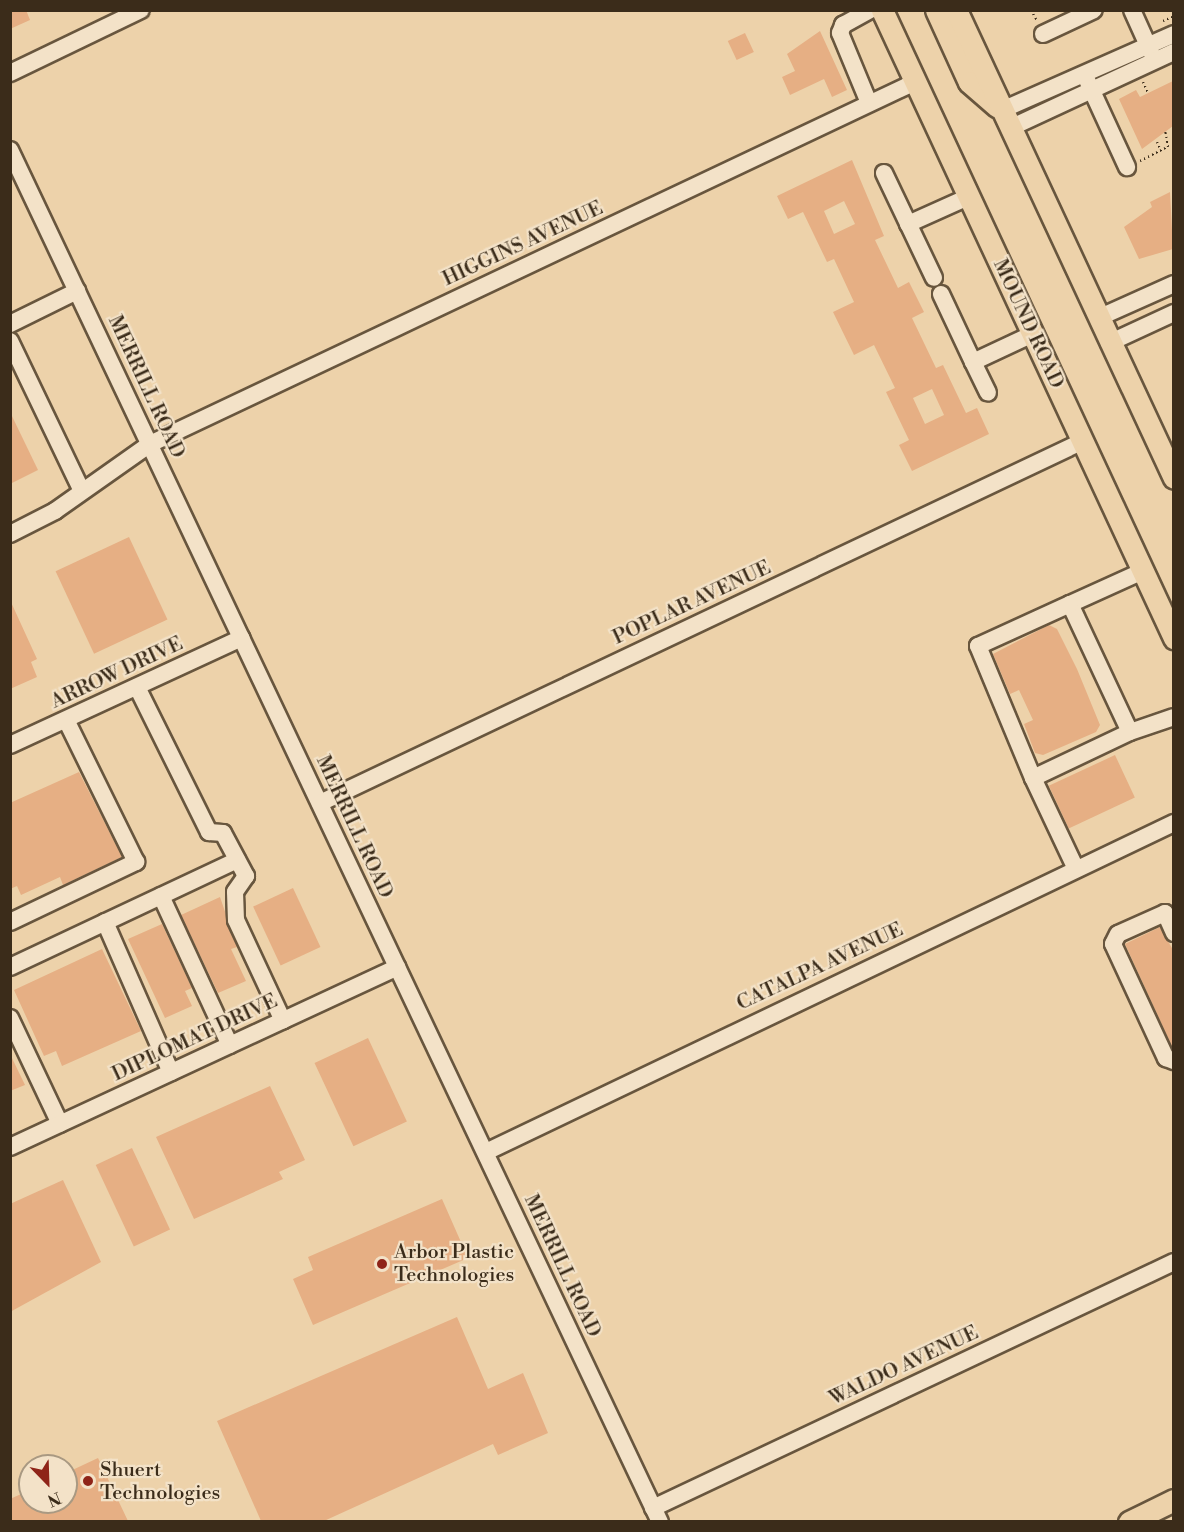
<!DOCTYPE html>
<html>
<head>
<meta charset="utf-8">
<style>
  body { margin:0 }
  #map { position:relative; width:1184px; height:1532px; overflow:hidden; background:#edd2aa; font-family:"Libre Bodoni",serif }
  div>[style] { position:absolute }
  .building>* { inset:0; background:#e6af84; transform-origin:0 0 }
  .path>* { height:2px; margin-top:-1px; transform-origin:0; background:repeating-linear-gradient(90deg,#3b2c1a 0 1.5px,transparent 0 4.5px) }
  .roads { filter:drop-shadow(2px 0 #68563e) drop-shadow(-2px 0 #68563e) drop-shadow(0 2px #68563e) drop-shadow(0 -2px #68563e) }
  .minor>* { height:16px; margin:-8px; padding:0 8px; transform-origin:8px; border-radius:8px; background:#f3e2c8 }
  .major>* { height:21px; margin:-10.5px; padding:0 10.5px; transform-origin:10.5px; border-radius:10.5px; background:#edd2aa }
  .dots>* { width:16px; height:16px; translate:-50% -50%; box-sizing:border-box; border:3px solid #f3e2c8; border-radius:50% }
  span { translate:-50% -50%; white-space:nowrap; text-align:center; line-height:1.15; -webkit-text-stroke:4.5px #f3e2c8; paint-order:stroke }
  .street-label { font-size:20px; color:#3b2c1a }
  .poi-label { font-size:20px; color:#3b2c1a }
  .left { translate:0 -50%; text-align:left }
  .frame { position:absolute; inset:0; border:12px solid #3b2c1a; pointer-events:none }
  .north { position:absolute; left:18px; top:1454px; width:60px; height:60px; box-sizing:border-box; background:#f3e2c8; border:2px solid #a99982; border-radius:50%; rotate:157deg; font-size:16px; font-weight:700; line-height:24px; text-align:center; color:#3b2c1a }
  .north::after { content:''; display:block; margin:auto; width:21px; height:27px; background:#8f2418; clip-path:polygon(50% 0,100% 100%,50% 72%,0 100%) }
</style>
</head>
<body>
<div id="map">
  <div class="building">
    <div style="clip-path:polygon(10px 10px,26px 10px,30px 20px,10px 29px)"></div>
    <div style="clip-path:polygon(820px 31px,847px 90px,832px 97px,824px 79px,790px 95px,782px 77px,795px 71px,787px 54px)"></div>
    <div style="left:745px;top:33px;width:21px;height:19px;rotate:65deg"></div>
    <div style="clip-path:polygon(1173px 81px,1173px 126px,1142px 149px,1119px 99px,1136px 90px,1140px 97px)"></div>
    <div style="clip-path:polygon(evenodd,852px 160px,884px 236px,875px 240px,898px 288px,909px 282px,924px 312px,912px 318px,936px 368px,943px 365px,966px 413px,977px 408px,989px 434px,912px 471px,899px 445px,909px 440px,886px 392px,895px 388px,874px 345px,854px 355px,833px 312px,854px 302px,834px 259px,827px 262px,803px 212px,788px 219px,777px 196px,852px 160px,844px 201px,855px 224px,834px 234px,824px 211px,844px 201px,852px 160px,932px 389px,944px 415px,925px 424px,913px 398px,932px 389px)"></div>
    <div style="clip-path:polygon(1170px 192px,1173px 249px,1139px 259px,1124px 227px,1152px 207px,1150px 202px)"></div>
    <div style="clip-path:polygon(10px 412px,38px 470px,10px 484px)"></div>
    <div style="left:129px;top:537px;width:91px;height:81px;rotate:65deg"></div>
    <div style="clip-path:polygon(10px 600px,37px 659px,31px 662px,37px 677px,10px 689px)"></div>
    <div style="clip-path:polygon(1049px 625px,1057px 629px,1077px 669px,1100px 725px,1096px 732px,1043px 755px,1035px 753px,1024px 724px,1033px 720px,1019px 690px,1010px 694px,993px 654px)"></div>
    <div style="left:1115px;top:755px;width:47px;height:73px;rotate:65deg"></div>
    <div style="clip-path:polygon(79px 772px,122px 857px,63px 885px,60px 877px,21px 895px,17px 886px,10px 889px,10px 803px)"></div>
    <div style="left:293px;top:888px;width:65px;height:44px;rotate:65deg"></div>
    <div style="clip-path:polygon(220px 897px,237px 947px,231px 949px,246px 981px,218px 993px,181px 915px)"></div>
    <div style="clip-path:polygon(162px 924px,192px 988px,185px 991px,192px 1006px,165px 1018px,128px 939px)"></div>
    <div style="clip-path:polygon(1160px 927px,1173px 950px,1173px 1049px,1125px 944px)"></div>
    <div style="clip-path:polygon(102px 949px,141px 1031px,62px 1066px,56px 1051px,44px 1056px,14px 990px)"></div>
    <div style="left:368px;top:1038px;width:92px;height:59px;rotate:65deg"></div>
    <div style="clip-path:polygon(10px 1054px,25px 1085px,10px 1091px)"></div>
    <div style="clip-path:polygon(270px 1086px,305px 1160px,279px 1172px,283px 1179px,194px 1219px,156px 1137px)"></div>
    <div style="left:132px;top:1148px;width:90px;height:40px;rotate:65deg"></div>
    <div style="clip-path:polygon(63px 1180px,101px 1262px,10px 1312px,10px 1204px)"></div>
    <div style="clip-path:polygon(442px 1199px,468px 1258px,313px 1325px,293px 1279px,313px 1270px,308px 1257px)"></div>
    <div style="clip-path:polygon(457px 1317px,488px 1389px,523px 1373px,548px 1433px,498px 1455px,493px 1444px,324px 1521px,261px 1521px,217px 1421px)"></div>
    <div style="clip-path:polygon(98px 1458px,128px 1521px,10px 1521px,10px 1499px,30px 1490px,30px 1502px,66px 1502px,66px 1473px)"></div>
  </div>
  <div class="path">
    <div style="left:1031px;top:10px;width:13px;rotate:61deg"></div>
    <div style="left:1163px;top:21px;width:12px;rotate:-24deg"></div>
    <div style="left:1143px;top:82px;width:12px;rotate:66deg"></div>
    <div style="left:1157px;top:142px;width:10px;rotate:66deg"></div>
    <div style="left:1140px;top:161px;width:31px;rotate:-27deg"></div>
    <div style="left:1168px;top:147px;width:17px;rotate:-100deg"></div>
  </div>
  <div class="roads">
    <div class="minor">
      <div style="left:1132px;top:10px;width:46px;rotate:65.7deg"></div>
      <div style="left:1043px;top:34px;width:56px;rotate:-25.2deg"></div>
      <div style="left:10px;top:73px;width:145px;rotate:-25.7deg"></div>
      <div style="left:1087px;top:80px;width:96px;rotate:65.3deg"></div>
      <div style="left:869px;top:103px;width:76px;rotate:-112.5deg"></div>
      <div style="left:840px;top:33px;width:9px;rotate:-69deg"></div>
      <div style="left:843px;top:25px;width:31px;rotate:-29deg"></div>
      <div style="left:1002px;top:110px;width:188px;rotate:-23.8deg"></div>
      <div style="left:1010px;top:128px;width:181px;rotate:-24.9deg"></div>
      <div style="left:10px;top:150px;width:1518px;rotate:64.65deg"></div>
      <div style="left:884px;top:173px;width:116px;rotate:64.5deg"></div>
      <div style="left:908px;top:224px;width:66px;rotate:-24.2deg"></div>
      <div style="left:941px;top:294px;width:75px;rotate:64.8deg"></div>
      <div style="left:973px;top:362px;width:66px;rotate:-25deg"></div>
      <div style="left:1098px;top:318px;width:83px;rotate:-24.1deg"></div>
      <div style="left:10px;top:324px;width:75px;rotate:-26.2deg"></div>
      <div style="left:10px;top:341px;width:164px;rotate:64.4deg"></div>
      <div style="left:1109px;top:343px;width:72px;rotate:-24.8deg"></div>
      <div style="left:973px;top:362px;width:34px;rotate:64deg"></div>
      <div style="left:10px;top:534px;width:51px;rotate:-27.1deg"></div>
      <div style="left:55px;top:511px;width:116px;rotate:-35.2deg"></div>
      <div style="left:150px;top:444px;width:846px;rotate:-25.32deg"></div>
      <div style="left:1143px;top:571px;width:80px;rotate:155.7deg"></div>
      <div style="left:1070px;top:604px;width:141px;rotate:64.9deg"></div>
      <div style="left:1130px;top:732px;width:46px;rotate:-18.8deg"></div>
      <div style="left:137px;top:687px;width:162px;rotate:63.6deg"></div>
      <div style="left:209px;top:832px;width:14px;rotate:4deg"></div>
      <div style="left:223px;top:833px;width:49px;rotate:61.9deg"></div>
      <div style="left:246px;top:876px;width:19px;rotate:125deg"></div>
      <div style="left:235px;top:892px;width:28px;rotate:88deg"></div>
      <div style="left:236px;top:920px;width:111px;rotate:65deg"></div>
      <div style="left:10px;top:745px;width:255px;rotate:-24.8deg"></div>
      <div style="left:1033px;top:778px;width:143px;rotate:-112.6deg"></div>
      <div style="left:978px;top:646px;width:101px;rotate:-24.5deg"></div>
      <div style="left:320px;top:803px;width:845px;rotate:-25.38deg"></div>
      <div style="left:1076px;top:869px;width:101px;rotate:-115.3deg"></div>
      <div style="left:1033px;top:778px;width:107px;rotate:-25.4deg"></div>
      <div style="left:161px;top:896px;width:164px;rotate:65.2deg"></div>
      <div style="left:10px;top:922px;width:140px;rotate:-25.5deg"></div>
      <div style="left:136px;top:862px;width:158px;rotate:-116.2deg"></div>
      <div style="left:105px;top:922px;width:164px;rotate:66.3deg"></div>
      <div style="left:1174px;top:933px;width:22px;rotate:-114deg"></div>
      <div style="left:1165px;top:913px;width:51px;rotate:155.9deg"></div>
      <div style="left:1118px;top:934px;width:11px;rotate:117deg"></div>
      <div style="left:1113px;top:944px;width:126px;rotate:65.1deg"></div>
      <div style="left:1166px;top:1058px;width:9px;rotate:21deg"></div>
      <div style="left:10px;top:967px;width:251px;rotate:-25.2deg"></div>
      <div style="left:10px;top:1018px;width:117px;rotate:64.7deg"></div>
      <div style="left:10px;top:1147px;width:427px;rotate:-24.9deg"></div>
      <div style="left:486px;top:1152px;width:763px;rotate:-25.56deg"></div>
      <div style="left:653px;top:1508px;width:576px;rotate:-25.28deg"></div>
    </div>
    <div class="major">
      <div style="left:882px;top:10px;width:693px;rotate:65.06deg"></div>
      <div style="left:936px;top:10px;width:79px;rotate:65.4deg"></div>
      <div style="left:969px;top:82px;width:37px;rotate:41deg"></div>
      <div style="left:956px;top:10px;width:516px;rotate:65.02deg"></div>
      <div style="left:1129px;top:1522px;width:50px;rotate:-26.1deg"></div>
    </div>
  </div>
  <div class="dots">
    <div style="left:382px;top:1264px;background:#8f2418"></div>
    <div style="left:88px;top:1481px;background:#8f2418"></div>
  </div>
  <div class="street-label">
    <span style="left:523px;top:244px;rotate:-25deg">HIGGINS AVENUE</span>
    <span style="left:1028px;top:324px;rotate:65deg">MOUND ROAD</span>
    <span style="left:146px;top:387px;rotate:65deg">MERRILL ROAD</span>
    <span style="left:692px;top:603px;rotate:-25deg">POPLAR AVENUE</span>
    <span style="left:117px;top:673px;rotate:-25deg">ARROW DRIVE</span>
    <span style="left:354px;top:827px;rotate:65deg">MERRILL ROAD</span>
    <span style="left:820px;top:967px;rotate:-25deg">CATALPA AVENUE</span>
    <span style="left:195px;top:1038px;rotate:-25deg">DIPLOMAT DRIVE</span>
    <span style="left:562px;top:1266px;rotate:65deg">MERRILL ROAD</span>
    <span style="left:904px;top:1366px;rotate:-25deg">WALDO AVENUE</span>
  </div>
  <div class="poi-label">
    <span class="left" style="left:394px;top:1264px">Arbor Plastic<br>Technologies</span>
    <span class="left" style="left:100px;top:1482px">Shuert<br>Technologies</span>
  </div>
  <div class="frame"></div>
  <div class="north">N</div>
</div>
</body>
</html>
